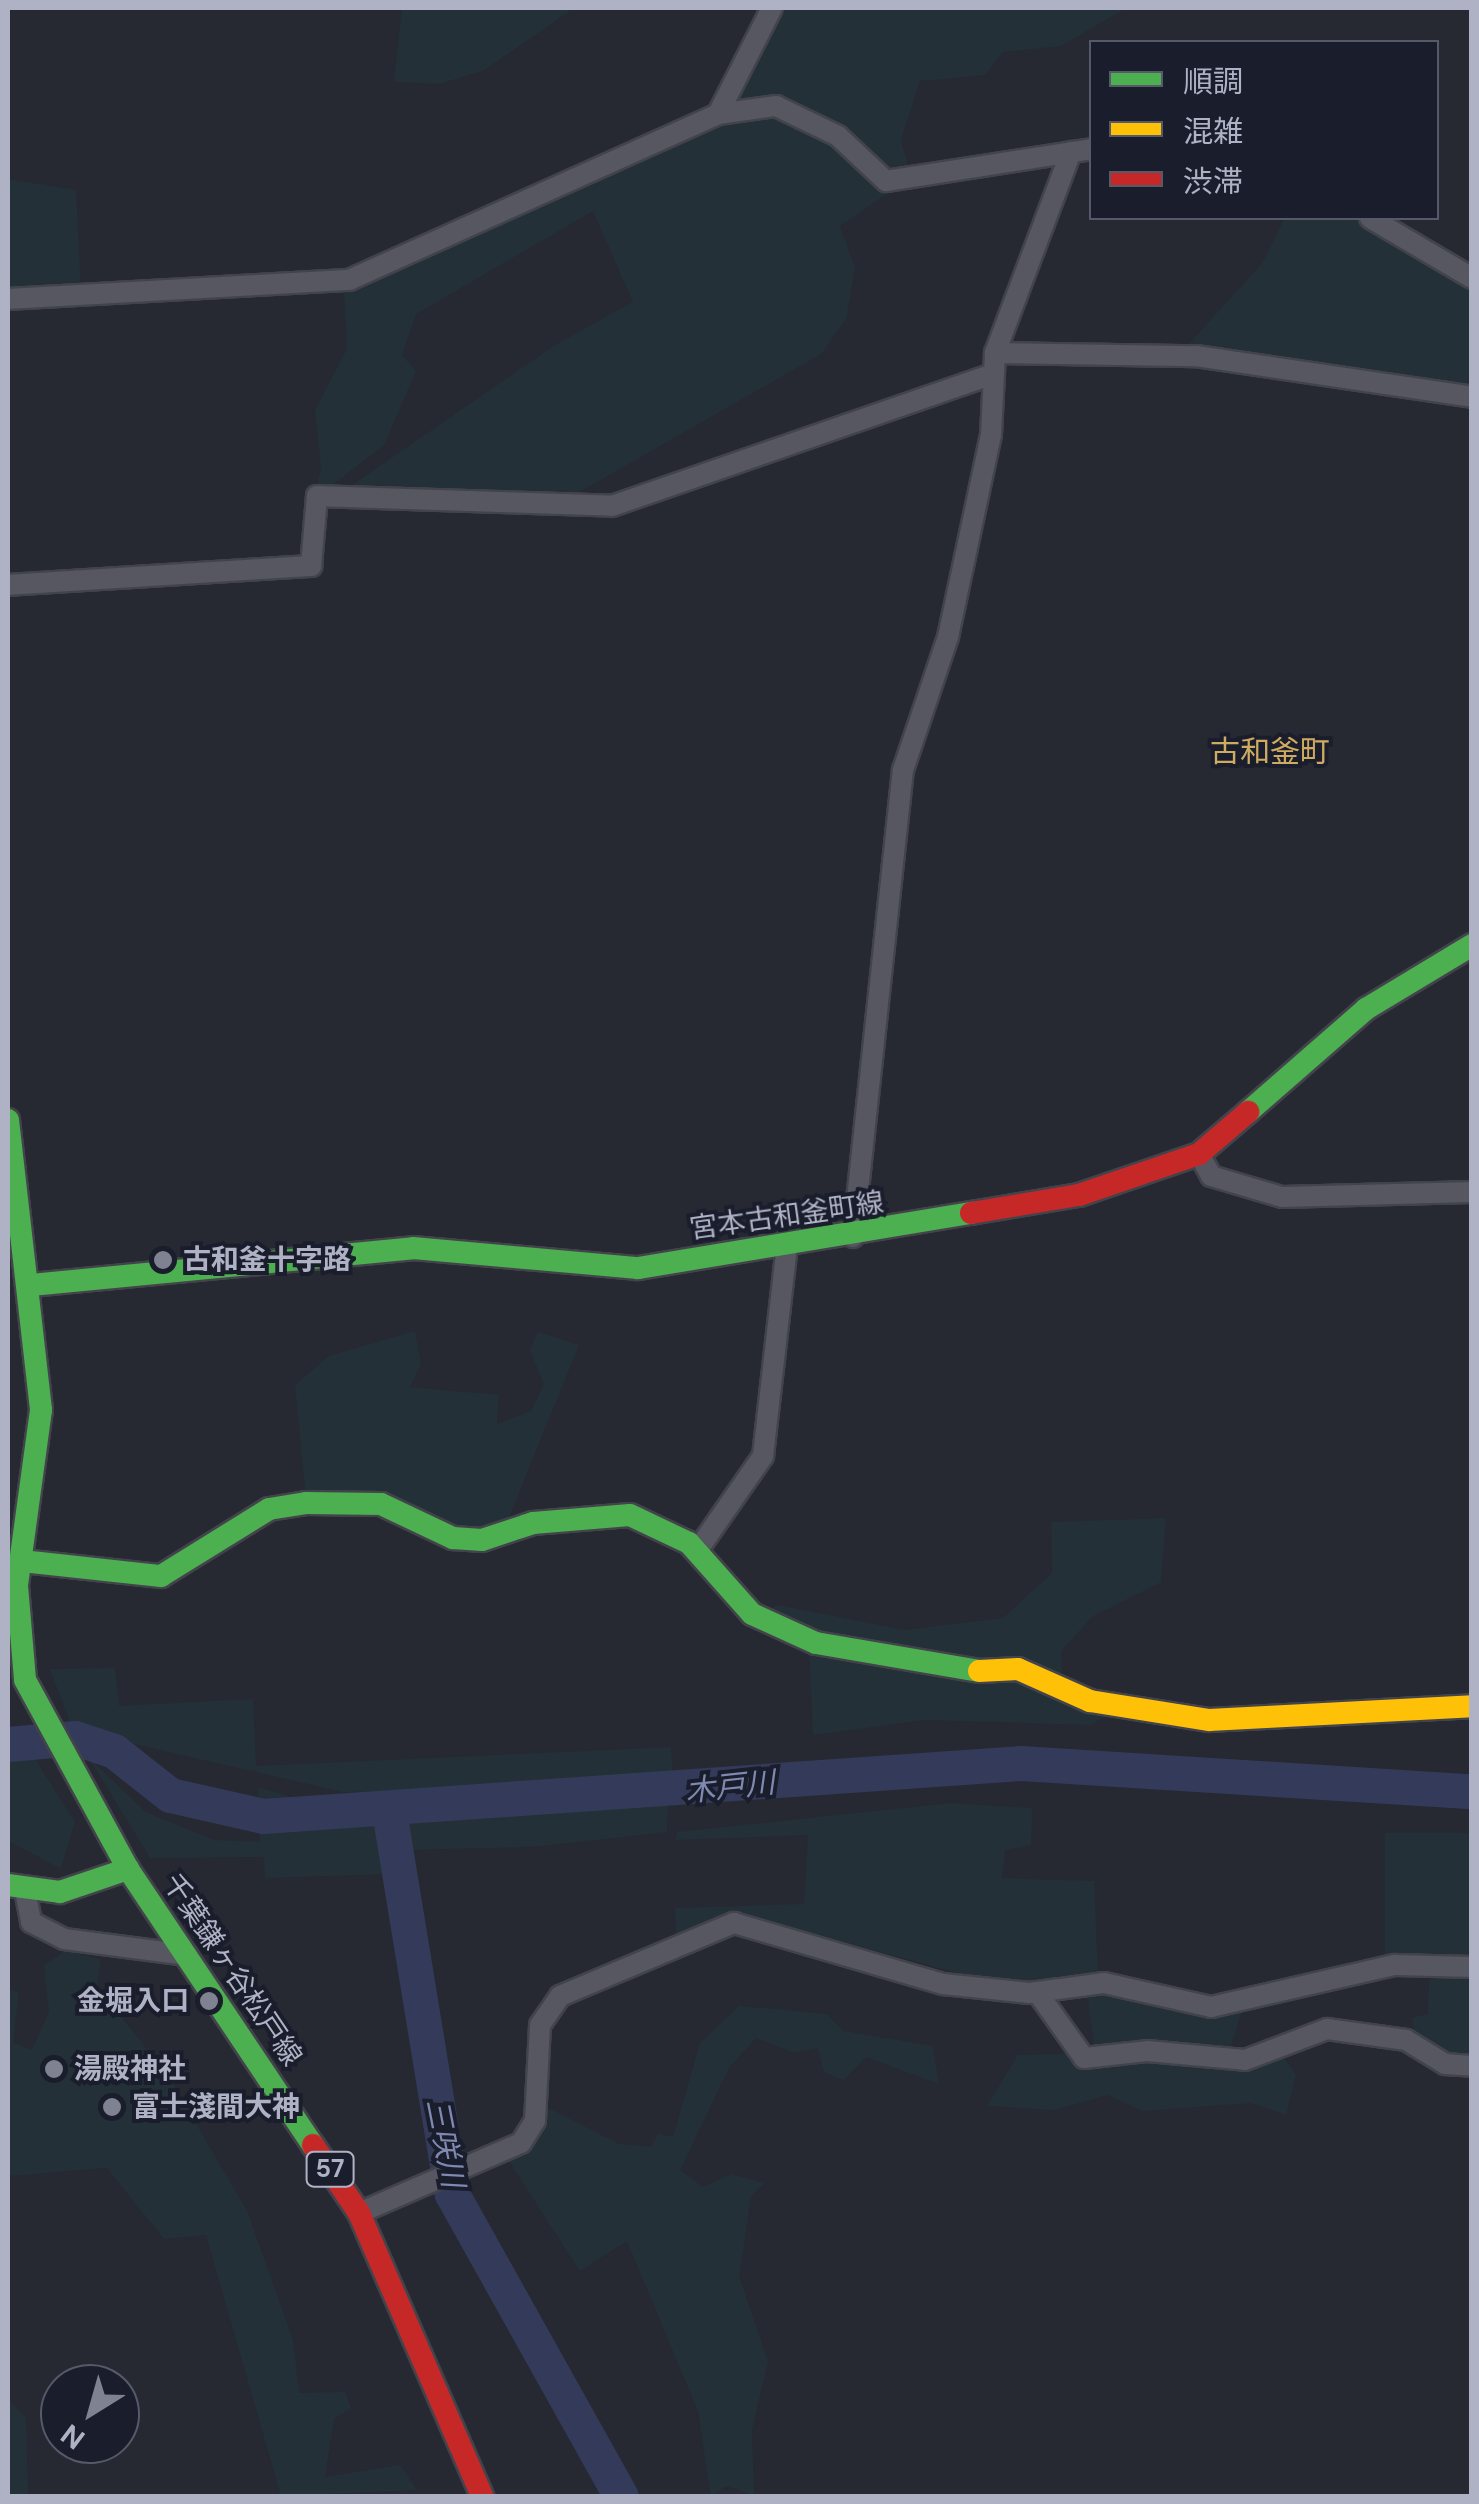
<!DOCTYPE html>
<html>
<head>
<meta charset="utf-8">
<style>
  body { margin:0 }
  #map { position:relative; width:1479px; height:2504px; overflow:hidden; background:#262832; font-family:"DM Sans","Noto Sans JP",sans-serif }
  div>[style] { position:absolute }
  .green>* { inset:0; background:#233037; transform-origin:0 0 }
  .river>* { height:35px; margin:-17.5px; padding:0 17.5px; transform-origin:17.5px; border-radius:17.5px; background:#343b5a }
  .roads { filter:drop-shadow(2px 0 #42434b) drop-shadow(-2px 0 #42434b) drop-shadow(0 2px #42434b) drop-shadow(0 -2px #42434b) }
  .street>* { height:20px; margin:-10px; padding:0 10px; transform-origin:10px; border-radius:10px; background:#565761 }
  .fast>* { height:22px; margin:-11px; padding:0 11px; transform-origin:11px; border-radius:11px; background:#4caf50 }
  .slow>* { height:22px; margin:-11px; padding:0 11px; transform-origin:11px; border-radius:11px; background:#ffc107 }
  .jam>* { height:22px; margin:-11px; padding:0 11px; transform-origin:11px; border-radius:11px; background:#c62828 }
  .dots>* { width:28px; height:28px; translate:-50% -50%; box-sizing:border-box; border:5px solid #1a1d2c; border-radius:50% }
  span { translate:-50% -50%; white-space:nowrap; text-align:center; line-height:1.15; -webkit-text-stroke:8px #1a1d2c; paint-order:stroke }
  .shield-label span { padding:2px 8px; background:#1a1d2c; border:2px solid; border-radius:8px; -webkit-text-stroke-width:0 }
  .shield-label { font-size:25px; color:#afb2c4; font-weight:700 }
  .street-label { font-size:28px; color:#afb2c4 }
  .poi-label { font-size:28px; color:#afb2c4; font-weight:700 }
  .left { translate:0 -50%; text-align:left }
  .right { translate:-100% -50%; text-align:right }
  .neighbourhood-label { font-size:30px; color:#cfab60 }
  .water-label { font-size:30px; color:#8089b0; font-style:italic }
  .frame { position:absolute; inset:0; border:10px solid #afb2c4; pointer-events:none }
  .legend { position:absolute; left:1089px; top:40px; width:350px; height:180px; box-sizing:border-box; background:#1a1d2c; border:2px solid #565969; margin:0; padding:12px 18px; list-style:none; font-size:30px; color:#afb2c4 }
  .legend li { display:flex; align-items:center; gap:20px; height:50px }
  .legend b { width:50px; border:2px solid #565969 }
  .north { position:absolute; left:40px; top:2364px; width:100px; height:100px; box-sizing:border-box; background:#1a1d2c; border:2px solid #565969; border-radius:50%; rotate:217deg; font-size:28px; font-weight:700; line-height:40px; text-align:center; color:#afb2c4 }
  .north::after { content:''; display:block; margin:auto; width:35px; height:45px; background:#7f8291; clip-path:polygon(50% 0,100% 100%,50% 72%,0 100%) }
</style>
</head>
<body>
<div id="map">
  <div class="green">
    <div style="clip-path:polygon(402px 8px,567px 8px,570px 11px,483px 71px,439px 84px,394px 82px)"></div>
    <div style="clip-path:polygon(777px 8px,1126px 8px,1061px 46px,1003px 52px,985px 75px,920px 81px,901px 140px,911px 177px,840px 226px,855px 268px,846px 319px,821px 354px,569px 498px,345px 490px,555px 345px,633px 302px,593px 211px,416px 314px,402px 355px,416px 371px,384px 445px,312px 501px,321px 468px,315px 410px,347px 349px,344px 289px,719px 121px)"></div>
    <div style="clip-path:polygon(8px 179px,76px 190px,81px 291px,8px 292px)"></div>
    <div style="clip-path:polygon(1285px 218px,1358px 218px,1471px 285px,1471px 389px,1188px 345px,1263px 262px)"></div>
    <div style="clip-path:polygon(415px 1331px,421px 1364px,410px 1387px,499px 1395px,497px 1424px,531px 1411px,544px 1384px,530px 1350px,538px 1332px,579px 1345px,507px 1522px,482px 1537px,306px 1498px,295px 1385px,329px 1356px)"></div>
    <div style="clip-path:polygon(1166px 1518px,1161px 1582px,1093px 1616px,1061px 1651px,1062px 1680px,817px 1637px,762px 1612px,778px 1605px,905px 1630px,1003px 1618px,1052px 1573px,1051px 1522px)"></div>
    <div style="clip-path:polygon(809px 1648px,1018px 1679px,1110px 1714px,1090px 1725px,925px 1720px,813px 1735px)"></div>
    <div style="clip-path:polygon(115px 1668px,119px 1706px,253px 1699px,256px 1766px,671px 1747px,673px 1785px,343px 1792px,73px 1730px,50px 1669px)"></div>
    <div style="clip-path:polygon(8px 1732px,19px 1734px,75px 1822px,61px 1869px,8px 1841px)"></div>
    <div style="clip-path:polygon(89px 1758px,146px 1812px,214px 1840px,260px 1842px,258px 1787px,341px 1812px,384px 1806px,393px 1874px,265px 1878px,264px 1857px,150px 1858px)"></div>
    <div style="clip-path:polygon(668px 1799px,667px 1832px,532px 1847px,405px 1850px,398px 1808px)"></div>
    <div style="clip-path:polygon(951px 1803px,1032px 1808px,1031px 1845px,1005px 1850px,1002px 1878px,1094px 1881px,1098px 1975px,998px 1984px,741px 1914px,676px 1936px,675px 1908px,804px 1904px,808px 1835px,676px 1840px,677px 1832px)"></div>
    <div style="left:1471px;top:1833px;width:128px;height:86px;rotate:90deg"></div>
    <div style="clip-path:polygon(65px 1951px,101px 1959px,97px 1987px,168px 2075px,248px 2213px,293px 2340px,299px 2393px,345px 2392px,351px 2408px,334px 2419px,325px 2477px,400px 2465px,417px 2490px,281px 2496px,206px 2235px,164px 2239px,107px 2168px,8px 2176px,8px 1990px,19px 1991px,13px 2043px,32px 2050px,49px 2012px,44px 1966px)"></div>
    <div style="clip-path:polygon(1429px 1977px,1471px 1978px,1471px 2062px,1416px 2040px,1412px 2018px,1428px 2014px)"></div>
    <div style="clip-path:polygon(1087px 1991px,1209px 2012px,1242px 2011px,1229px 2052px,1095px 2052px)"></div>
    <div style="clip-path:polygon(739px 2006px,826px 2014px,843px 2031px,933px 2046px,939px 2084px,866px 2057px,844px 2080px,824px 2072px,818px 2048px,795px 2053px,756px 2038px,729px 2068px,680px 2170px,703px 2187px,732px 2174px,764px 2183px,751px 2197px,739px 2276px,768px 2361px,752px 2430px,754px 2496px,727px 2486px,711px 2496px,698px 2411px,627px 2241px,580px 2271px,508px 2160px,537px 2137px,549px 2108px,619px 2144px,651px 2147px,658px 2133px,673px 2137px,700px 2043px)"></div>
    <div style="clip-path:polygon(1278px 2049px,1296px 2075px,1286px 2115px,1251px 2103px,1142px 2111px,1108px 2095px,1054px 2110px,987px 2106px,1018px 2055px)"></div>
    <div style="clip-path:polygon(8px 2399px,26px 2418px,28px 2496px,8px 2496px)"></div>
  </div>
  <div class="river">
    <div style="left:8px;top:1744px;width:67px;rotate:-5.1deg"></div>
    <div style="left:75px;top:1738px;width:41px;rotate:18.4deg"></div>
    <div style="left:114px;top:1751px;width:71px;rotate:38.2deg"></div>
    <div style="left:170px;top:1795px;width:95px;rotate:12.7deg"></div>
    <div style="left:263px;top:1816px;width:760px;rotate:-4deg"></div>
    <div style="left:1021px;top:1763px;width:452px;rotate:3.6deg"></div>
    <div style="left:389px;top:1811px;width:388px;rotate:80.7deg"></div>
    <div style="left:452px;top:2194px;width:346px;rotate:60.8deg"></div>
  </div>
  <div class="roads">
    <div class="street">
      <div style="left:718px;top:114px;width:119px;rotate:-63deg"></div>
      <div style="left:1370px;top:218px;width:118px;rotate:30.5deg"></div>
      <div style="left:8px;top:299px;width:342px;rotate:-3.2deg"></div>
      <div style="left:349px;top:280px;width:405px;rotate:-24.2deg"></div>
      <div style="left:718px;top:114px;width:59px;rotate:-7.9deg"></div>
      <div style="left:776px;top:106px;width:69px;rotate:25.8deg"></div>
      <div style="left:838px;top:136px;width:66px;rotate:43.2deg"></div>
      <div style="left:886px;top:181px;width:208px;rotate:-8.8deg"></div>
      <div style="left:995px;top:353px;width:201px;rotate:0.9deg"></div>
      <div style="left:1196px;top:356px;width:279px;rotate:8.4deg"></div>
      <div style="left:8px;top:585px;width:304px;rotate:-3.6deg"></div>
      <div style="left:311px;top:566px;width:70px;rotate:-85.1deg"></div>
      <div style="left:317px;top:496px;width:295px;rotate:1.9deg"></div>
      <div style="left:612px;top:506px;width:404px;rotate:-19.1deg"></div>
      <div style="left:1199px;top:1154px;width:25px;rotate:61deg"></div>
      <div style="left:1211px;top:1176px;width:74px;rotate:16.5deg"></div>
      <div style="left:1282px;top:1197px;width:190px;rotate:-1.5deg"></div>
      <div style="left:853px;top:1237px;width:470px;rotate:-83.9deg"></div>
      <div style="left:903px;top:770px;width:140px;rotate:-71.3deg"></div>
      <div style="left:948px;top:637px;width:207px;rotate:-78deg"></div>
      <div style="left:991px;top:435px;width:82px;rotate:-87.2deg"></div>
      <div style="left:995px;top:353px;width:215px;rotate:-69.3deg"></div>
      <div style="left:697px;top:1551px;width:116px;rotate:-55.2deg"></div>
      <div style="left:763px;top:1456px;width:211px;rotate:-83.5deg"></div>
      <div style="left:25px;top:1890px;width:33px;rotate:79deg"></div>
      <div style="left:31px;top:1922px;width:37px;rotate:27deg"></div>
      <div style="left:64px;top:1939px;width:124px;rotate:7.4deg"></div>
      <div style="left:1037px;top:1992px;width:81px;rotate:54.5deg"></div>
      <div style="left:1084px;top:2058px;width:63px;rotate:-6.3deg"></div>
      <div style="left:1147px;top:2051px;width:98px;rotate:5.2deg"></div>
      <div style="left:1245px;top:2060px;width:88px;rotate:-20.7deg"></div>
      <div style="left:1327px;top:2029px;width:80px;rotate:7.9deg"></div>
      <div style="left:1406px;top:2040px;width:46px;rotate:31.6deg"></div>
      <div style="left:1445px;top:2064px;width:27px;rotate:4deg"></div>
      <div style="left:359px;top:2213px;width:176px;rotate:-23.4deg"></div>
      <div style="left:521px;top:2143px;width:26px;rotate:-58deg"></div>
      <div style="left:535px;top:2121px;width:96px;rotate:-87deg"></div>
      <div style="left:540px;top:2025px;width:35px;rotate:-55deg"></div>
      <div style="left:560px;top:1996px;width:189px;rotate:-22.8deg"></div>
      <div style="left:734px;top:1923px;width:218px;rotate:16.3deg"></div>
      <div style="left:943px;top:1984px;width:87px;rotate:5.9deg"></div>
      <div style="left:1030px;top:1993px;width:75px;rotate:-7.7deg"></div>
      <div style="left:1104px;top:1983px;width:110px;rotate:12.6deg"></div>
      <div style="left:1211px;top:2007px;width:189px;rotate:-12.9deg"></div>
      <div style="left:1395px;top:1965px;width:77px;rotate:1.5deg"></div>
    </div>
    <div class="fast">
      <div style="left:1248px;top:1112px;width:157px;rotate:-41.1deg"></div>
      <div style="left:1366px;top:1009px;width:124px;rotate:-31.1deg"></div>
      <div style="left:8px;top:1120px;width:292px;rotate:83.5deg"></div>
      <div style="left:41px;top:1410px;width:178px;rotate:97.8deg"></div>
      <div style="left:17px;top:1586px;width:94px;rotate:85.1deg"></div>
      <div style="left:25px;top:1680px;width:215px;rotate:61.4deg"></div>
      <div style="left:128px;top:1869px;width:332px;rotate:56.2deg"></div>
      <div style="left:31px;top:1285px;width:384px;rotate:-5.5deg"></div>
      <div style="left:413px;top:1248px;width:226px;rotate:5.1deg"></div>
      <div style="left:638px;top:1268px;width:338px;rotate:-9.4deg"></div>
      <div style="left:22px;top:1561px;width:140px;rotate:6.2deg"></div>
      <div style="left:161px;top:1576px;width:127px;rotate:-31.8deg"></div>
      <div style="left:269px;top:1509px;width:37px;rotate:-9deg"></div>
      <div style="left:306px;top:1503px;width:75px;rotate:0.8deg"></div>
      <div style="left:381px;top:1504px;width:80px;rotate:25.3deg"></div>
      <div style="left:453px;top:1538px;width:29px;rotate:4deg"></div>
      <div style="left:482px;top:1540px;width:54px;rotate:-18.4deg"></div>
      <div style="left:533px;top:1523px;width:97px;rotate:-4.7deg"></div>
      <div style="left:630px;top:1515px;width:65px;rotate:25.4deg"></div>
      <div style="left:689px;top:1543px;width:95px;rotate:48.4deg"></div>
      <div style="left:752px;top:1614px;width:70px;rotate:24.4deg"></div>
      <div style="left:816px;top:1643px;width:165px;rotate:9.7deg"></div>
      <div style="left:8px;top:1885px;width:52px;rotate:7.7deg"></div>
      <div style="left:60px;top:1892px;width:72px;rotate:-18.7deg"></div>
    </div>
    <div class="slow">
      <div style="left:979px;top:1671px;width:39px;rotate:-3deg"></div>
      <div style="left:1018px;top:1669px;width:79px;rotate:24deg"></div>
      <div style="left:1090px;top:1701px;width:121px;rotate:9.1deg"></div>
      <div style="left:1209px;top:1720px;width:263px;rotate:-3deg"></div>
    </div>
    <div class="jam">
      <div style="left:971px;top:1213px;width:109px;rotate:-9.5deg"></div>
      <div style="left:1079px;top:1195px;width:127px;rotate:-18.9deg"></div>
      <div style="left:1199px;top:1154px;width:65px;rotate:-40.6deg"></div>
      <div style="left:313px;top:2145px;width:82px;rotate:55.9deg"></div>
      <div style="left:359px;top:2213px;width:309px;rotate:66.5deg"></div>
    </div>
  </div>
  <div class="dots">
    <div style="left:163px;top:1260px;background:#7f8291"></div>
    <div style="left:209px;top:2001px;background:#7f8291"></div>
    <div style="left:54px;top:2069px;background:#7f8291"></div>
    <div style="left:112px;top:2107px;background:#7f8291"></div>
  </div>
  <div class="shield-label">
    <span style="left:330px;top:2169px">57</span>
  </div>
  <div class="street-label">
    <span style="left:787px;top:1216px;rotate:-8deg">宮本古和釜町線</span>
    <span style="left:232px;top:1970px;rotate:56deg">千葉鎌ヶ谷松戸線</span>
  </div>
  <div class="poi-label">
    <span class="left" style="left:183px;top:1260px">古和釜十字路</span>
    <span class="right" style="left:189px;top:2001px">金堀入口</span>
    <span class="left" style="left:74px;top:2069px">湯殿神社</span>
    <span class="left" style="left:132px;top:2107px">富士淺間大神</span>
  </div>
  <div class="neighbourhood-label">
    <span style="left:1270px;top:752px">古和釜町</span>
  </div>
  <div class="water-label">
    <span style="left:730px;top:1787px;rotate:-6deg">木戸川</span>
    <span style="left:445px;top:2143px;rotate:79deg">三咲川</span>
  </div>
  <div class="frame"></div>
  <ul class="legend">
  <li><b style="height:12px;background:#4caf50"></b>順調</li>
  <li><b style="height:12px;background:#ffc107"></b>混雑</li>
  <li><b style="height:12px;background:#c62828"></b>渋滞</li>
  </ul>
  <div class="north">N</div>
</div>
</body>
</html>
